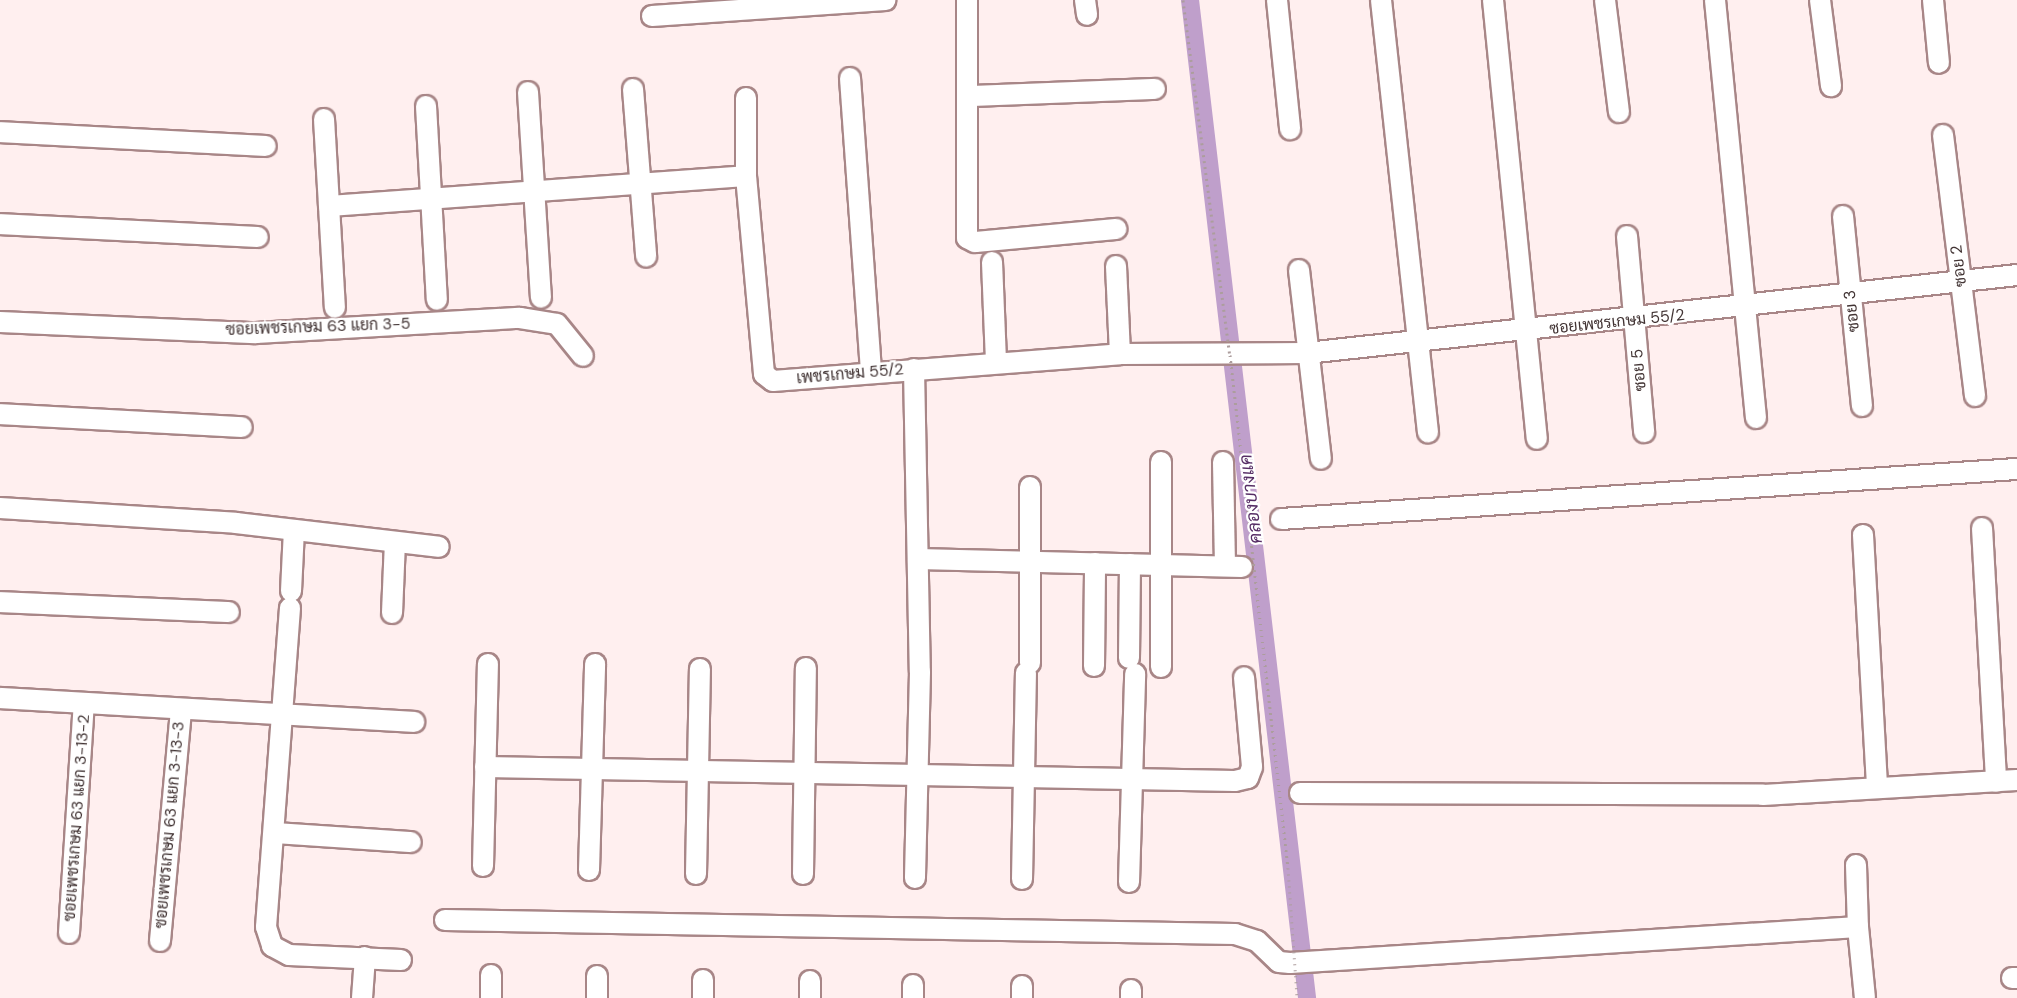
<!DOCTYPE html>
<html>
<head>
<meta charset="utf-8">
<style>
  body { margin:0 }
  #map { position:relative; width:2017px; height:998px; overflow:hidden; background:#ffefef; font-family:"DM Sans",Sarabun,sans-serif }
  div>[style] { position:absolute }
  .canal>* { height:18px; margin:-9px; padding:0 9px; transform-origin:9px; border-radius:9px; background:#bf9fcb }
  .roads { filter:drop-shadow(2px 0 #a88687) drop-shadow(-2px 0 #a88687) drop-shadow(0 2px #a88687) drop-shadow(0 -2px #a88687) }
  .minor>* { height:20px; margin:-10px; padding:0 10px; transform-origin:10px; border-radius:10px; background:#fff }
  .path-bridge>* { height:3px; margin-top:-1.5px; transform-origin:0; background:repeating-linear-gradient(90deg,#ac9d9d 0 1.5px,transparent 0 6px) }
  span { translate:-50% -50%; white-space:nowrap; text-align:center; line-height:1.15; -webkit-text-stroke:4.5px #fff; paint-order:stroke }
  .street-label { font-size:16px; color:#423434 }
  .water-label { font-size:18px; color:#562d65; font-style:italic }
</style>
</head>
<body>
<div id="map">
  <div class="canal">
    <div style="left:1190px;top:0;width:1005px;rotate:83.31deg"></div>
  </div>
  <div class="roads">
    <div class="minor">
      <div style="left:967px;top:0;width:238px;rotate:90deg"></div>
      <div style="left:967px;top:238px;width:9px;rotate:27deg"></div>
      <div style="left:975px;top:242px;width:142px;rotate:-5.3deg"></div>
      <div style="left:1085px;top:0;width:15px;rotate:82deg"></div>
      <div style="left:1277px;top:0;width:130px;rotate:84.2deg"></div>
      <div style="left:1381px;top:0;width:435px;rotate:83.8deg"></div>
      <div style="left:1493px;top:0;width:441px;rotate:84.3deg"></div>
      <div style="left:1605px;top:0;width:113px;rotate:82.9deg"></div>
      <div style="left:1715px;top:0;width:420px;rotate:84.4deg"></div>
      <div style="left:1820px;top:0;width:87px;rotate:82.7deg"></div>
      <div style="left:1933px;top:0;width:63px;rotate:84.6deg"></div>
      <div style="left:652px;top:16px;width:234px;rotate:-3.9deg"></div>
      <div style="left:850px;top:78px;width:293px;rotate:85.9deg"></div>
      <div style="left:633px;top:89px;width:168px;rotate:85.5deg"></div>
      <div style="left:528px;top:92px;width:206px;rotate:86.4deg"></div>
      <div style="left:969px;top:96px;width:186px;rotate:-2.2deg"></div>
      <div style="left:746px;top:98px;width:78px;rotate:90deg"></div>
      <div style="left:746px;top:176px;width:199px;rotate:84.8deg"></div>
      <div style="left:764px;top:374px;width:11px;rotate:38deg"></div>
      <div style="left:773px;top:381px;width:348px;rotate:-4.4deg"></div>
      <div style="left:1120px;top:354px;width:187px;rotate:-0.3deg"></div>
      <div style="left:1307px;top:353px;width:714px;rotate:-6.27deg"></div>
      <div style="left:426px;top:106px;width:194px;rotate:86.8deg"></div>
      <div style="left:324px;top:119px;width:189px;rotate:86.7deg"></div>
      <div style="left:0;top:132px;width:266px;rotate:3deg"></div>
      <div style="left:1943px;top:135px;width:263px;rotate:83deg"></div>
      <div style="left:329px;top:206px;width:418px;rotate:-4.1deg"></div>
      <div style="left:1843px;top:216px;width:191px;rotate:84.3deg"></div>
      <div style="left:0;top:224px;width:258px;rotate:2.9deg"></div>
      <div style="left:1627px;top:236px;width:197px;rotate:85deg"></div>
      <div style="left:992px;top:262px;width:100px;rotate:87.7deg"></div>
      <div style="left:1116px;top:266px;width:88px;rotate:87.4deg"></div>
      <div style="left:1299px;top:270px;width:190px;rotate:83.4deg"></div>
      <div style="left:0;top:322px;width:256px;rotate:2.5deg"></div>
      <div style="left:256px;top:333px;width:264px;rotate:-3.3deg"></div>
      <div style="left:520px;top:318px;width:37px;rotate:9deg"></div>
      <div style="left:557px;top:324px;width:41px;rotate:50.9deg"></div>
      <div style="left:914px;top:369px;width:303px;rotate:88.9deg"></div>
      <div style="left:920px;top:672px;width:206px;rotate:91.4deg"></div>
      <div style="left:0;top:414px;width:242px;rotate:3.1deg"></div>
      <div style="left:1161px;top:462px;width:205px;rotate:90deg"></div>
      <div style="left:1223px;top:462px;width:104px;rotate:88.9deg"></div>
      <div style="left:1030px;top:487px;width:176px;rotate:90deg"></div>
      <div style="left:0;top:508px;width:236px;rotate:3.6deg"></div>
      <div style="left:236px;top:523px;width:204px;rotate:6.7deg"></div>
      <div style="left:1281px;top:519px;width:738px;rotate:-3.89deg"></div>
      <div style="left:1982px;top:528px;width:254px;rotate:86.8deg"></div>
      <div style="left:1863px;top:535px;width:253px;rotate:86.8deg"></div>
      <div style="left:918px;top:559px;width:324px;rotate:1.4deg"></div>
      <div style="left:291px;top:591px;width:61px;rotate:-87.2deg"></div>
      <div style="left:0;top:602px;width:229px;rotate:2.5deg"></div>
      <div style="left:290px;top:608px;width:320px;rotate:94.3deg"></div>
      <div style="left:266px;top:927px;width:20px;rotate:72deg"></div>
      <div style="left:272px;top:946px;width:19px;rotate:28deg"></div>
      <div style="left:289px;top:955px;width:112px;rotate:2.6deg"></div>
      <div style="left:392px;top:613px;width:71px;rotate:-87.6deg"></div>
      <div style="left:1129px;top:658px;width:94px;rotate:-89.4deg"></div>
      <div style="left:1094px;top:666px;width:103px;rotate:-89.4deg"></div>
      <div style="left:0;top:698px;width:415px;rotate:3.3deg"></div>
      <div style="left:485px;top:767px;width:750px;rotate:1.07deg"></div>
      <div style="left:1235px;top:781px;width:13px;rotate:-13deg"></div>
      <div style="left:1248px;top:778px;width:12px;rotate:-70deg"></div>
      <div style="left:1252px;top:767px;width:90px;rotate:-95.1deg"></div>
      <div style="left:1300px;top:793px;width:463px;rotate:0.2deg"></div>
      <div style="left:1763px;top:795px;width:254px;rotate:-3.4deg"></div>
      <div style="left:274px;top:833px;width:137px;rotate:3.8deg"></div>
      <div style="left:1856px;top:865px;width:62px;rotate:88.2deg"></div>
      <div style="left:483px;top:866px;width:202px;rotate:-88.6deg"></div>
      <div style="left:589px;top:870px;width:206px;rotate:-88.3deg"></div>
      <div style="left:696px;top:874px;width:205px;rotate:-88.9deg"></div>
      <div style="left:803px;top:874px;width:206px;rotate:-89.2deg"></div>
      <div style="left:1022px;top:879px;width:206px;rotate:-88.9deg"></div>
      <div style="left:1129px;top:882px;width:208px;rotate:-88.3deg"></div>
      <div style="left:445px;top:920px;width:790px;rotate:1.02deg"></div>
      <div style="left:1235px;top:934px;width:23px;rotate:18deg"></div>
      <div style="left:1257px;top:941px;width:30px;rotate:44deg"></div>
      <div style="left:1279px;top:962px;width:11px;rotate:5deg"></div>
      <div style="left:1290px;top:963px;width:569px;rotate:-3.63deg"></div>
      <div style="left:1858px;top:927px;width:71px;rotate:84.4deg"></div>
      <div style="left:69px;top:933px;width:230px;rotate:-86.3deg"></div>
      <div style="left:160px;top:941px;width:233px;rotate:-84.8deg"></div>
      <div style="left:2012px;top:978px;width:5px"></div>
      <div style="left:913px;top:985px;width:13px;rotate:90deg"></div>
      <div style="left:362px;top:998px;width:41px;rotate:-85.8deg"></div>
      <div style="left:491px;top:998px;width:23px;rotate:-90deg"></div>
      <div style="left:597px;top:998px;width:22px;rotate:-90deg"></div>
      <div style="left:703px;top:998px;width:18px;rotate:-90deg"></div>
      <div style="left:810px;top:998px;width:17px;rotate:-90deg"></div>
      <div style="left:1022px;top:998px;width:12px;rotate:-90deg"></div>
      <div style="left:1131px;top:998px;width:8px;rotate:-90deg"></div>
    </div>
  </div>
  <div class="path-bridge">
    <div style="left:1183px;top:0;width:358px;rotate:82.5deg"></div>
    <div style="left:1230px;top:355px;width:516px;rotate:83.55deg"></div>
    <div style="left:1288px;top:868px;width:130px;rotate:86deg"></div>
  </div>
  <div class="street-label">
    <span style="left:1959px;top:266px;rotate:-97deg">ซอย 2</span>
    <span style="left:1852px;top:311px;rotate:-96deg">ซอย 3</span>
    <span style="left:1617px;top:322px;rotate:-6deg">ซอยเพชรเกษม 55/2</span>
    <span style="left:318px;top:327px;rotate:-2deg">ซอยเพชรเกษม 63 แยก 3-5</span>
    <span style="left:1639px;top:370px;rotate:-95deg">ซอย 5</span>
    <span style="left:850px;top:374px;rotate:-5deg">เพชรเกษม 55/2</span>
    <span style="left:77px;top:818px;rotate:-86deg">ซอยเพชรเกษม 63 แยก 3-13-2</span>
    <span style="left:170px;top:825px;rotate:-85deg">ซอยเพชรเกษม 63 แยก 3-13-3</span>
  </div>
  <div class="water-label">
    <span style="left:1251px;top:499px;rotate:-97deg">คลองบางแค</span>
  </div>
</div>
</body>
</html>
